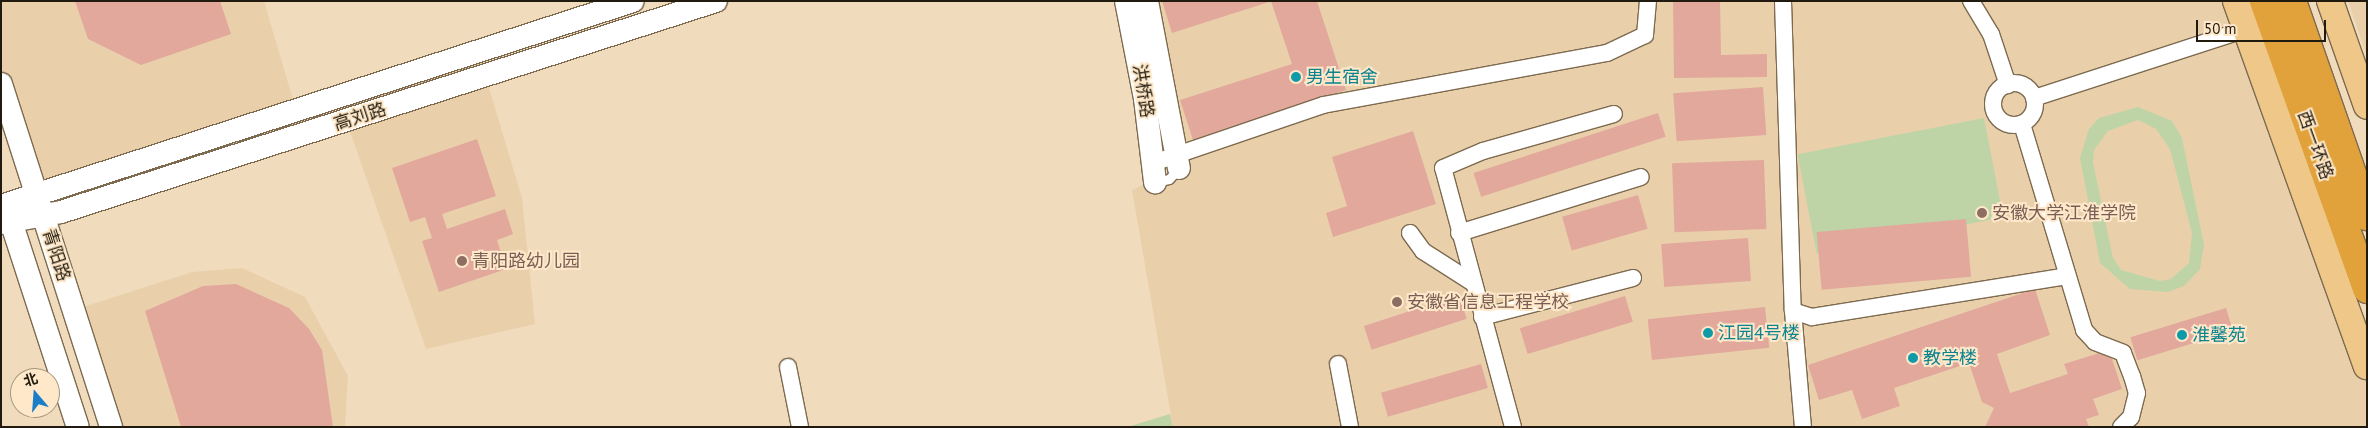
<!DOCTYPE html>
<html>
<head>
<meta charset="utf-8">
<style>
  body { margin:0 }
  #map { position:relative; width:2368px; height:428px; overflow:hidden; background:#f0dbbd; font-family:"PT Sans","Noto Sans SC",sans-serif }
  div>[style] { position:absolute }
  .built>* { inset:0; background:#e9d0ab }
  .green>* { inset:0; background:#bed4a6; transform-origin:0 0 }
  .building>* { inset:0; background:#e2a89c; transform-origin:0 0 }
  .roads { filter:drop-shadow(1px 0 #7d6a4f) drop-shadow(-1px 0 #7d6a4f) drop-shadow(0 1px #7d6a4f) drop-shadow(0 -1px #7d6a4f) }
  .lane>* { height:9px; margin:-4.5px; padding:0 4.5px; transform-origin:4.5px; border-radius:4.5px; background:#fff }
  .street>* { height:16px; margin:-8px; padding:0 8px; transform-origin:8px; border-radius:8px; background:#fff }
  .street>.ring { margin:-8px; padding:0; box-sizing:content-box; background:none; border:16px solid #fff; border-radius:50% }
  .secondary>* { height:22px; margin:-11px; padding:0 11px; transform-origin:11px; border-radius:11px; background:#fff }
  .primary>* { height:26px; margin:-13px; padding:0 13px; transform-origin:13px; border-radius:13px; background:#eec789 }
  .highway>* { height:28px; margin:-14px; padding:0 14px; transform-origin:14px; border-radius:14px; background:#e2a23b }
  .dots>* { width:14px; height:14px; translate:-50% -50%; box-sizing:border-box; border:2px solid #fee8c9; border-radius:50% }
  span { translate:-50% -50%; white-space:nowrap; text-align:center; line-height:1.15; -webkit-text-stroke:4px #fee8c9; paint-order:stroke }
  .culture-label { font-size:18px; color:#0d838f }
  .left { translate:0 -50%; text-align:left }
  .street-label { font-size:18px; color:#211a0e }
  .education-label { font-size:18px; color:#785e54 }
  .frame { position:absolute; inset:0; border:2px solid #211a0e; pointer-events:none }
  .north { position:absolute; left:10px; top:368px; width:50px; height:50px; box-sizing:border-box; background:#fee8c9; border:1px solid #a6967e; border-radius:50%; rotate:342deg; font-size:14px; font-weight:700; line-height:20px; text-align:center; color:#211a0e }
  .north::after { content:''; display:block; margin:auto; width:18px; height:22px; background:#1a7dc8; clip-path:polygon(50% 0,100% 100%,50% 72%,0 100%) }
  .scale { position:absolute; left:2196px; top:20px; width:130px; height:22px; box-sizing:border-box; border:2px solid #211a0e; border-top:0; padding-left:6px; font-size:15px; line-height:18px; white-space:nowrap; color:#211a0e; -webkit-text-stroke:4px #fee8c9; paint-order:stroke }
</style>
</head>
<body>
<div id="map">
  <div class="built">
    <div style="clip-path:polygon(1px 1px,264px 1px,299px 120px,40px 205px,1px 84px)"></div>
    <div style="clip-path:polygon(1147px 1px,2236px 1px,2367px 366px,2367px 427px,1173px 427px,1132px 190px,1179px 168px)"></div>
    <div style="clip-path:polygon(2348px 1px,2367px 1px,2367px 56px)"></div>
    <div style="clip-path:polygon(481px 61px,522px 198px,535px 324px,426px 349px,341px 106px)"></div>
    <div style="clip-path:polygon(242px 268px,305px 297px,348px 376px,345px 427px,111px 427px,74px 310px,192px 272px)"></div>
  </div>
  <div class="green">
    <div style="clip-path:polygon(evenodd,2138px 107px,2172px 121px,2182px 138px,2204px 245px,2200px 269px,2184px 286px,2168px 292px,2130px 289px,2100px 263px,2080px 158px,2089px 129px,2099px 118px,2138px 107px,2138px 120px,2156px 129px,2170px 149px,2192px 233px,2189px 263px,2171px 279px,2160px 281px,2121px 270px,2113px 258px,2093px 162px,2094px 150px,2108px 131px,2138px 120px)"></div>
    <div style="left:1984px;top:118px;width:101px;height:190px;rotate:79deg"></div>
    <div style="clip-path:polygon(1170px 414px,1173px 427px,1127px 427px)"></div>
  </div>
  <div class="building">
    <div style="clip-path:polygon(75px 1px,220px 1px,231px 34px,141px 65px,88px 39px)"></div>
    <div style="clip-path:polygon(1162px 1px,1269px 1px,1269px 2px,1172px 33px)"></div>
    <div style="clip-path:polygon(1271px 1px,1317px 1px,1346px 90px,1193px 140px,1180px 100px,1292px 64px)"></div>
    <div style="clip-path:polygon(1673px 1px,1720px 1px,1721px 55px,1767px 54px,1767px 77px,1674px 78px)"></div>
    <div style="left:1763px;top:87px;width:48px;height:90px;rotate:86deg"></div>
    <div style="left:1658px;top:113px;width:25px;height:194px;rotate:72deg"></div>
    <div style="clip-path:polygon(1413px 131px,1436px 204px,1333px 237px,1326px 213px,1347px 206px,1332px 157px)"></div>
    <div style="clip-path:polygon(477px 139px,496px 196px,442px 214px,447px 229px,505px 209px,513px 234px,497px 240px,506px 269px,439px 292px,422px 241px,432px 238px,425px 217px,410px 222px,392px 168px)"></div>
    <div style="left:1764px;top:160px;width:69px;height:92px;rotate:88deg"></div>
    <div style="left:1638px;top:195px;width:35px;height:79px;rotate:74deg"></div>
    <div style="left:1966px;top:219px;width:58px;height:150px;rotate:85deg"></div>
    <div style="left:1748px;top:238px;width:43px;height:87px;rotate:86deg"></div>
    <div style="clip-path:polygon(236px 284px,289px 308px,309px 329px,322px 350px,333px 427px,181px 427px,145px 311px,203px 286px)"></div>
    <div style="clip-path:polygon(2035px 289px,2050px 335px,1997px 354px,2010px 393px,2068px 374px,2064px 364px,2109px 350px,2122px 389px,2093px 399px,2099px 415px,2086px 419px,2089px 427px,1985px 427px,1994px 408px,1982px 402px,1969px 363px,1894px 388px,1900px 406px,1862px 419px,1852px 390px,1819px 400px,1808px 365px)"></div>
    <div style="left:1459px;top:295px;width:25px;height:100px;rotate:72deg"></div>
    <div style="left:1625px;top:296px;width:27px;height:110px;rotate:73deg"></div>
    <div style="left:1765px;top:307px;width:41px;height:118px;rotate:84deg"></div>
    <div style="left:2226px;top:308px;width:24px;height:100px;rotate:73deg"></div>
    <div style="left:1481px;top:364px;width:25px;height:104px;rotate:74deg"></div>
  </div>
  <div class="roads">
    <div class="lane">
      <div style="left:1155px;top:182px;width:14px;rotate:-12deg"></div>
      <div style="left:1169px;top:179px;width:15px;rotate:-48deg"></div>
    </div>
    <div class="street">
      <div style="left:1783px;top:1px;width:310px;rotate:88.2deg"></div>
      <div style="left:1793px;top:311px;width:20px;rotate:18deg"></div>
      <div style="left:1812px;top:317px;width:258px;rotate:-9.1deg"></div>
      <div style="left:1971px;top:1px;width:39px;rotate:59deg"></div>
      <div style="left:1991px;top:34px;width:54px;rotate:71.6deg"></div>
      <div class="ring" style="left:1993px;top:83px;width:26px;height:26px"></div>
      <div style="left:2034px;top:98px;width:223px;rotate:-18deg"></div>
      <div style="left:2022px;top:124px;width:215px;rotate:73.2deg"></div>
      <div style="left:2084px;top:330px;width:16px;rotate:47deg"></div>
      <div style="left:2095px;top:342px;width:30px;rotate:21deg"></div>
      <div style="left:2123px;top:353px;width:25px;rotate:69deg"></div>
      <div style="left:2132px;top:376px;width:18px;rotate:74deg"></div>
      <div style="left:2137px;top:393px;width:25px;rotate:104deg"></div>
      <div style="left:2131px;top:417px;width:14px;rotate:135deg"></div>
      <div style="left:1153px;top:163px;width:180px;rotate:-18.8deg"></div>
      <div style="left:1323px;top:105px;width:289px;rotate:-10.4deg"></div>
      <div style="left:1607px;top:53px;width:42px;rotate:-25.3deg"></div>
      <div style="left:1645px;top:35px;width:34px;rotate:-85deg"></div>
      <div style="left:1410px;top:233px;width:22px;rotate:54deg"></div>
      <div style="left:1423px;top:251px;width:59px;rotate:32.6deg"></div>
      <div style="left:1459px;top:233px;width:190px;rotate:-17.1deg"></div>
      <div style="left:1793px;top:311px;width:116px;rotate:85.1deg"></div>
      <div style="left:1482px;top:317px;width:156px;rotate:-14.5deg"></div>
      <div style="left:1338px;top:364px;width:64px;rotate:79.2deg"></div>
      <div style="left:788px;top:367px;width:61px;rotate:78.7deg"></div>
      <div style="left:1513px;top:427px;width:268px;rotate:-105.1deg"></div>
      <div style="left:1443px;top:168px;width:43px;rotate:-23deg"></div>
      <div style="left:1483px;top:151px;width:136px;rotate:-15.8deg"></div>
    </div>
    <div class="secondary">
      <div style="left:1126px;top:1px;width:100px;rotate:79deg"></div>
      <div style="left:1145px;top:99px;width:84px;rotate:83.1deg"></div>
      <div style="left:1147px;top:1px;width:170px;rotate:79.2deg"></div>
      <div style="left:1px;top:84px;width:360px;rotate:72.2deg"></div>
      <div style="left:1px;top:206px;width:664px;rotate:-17.97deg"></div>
      <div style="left:6px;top:206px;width:232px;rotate:72deg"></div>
      <div style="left:1px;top:223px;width:61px;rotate:-10.4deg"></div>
      <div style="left:61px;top:212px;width:688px;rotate:-17.86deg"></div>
    </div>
    <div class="primary">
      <div style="left:2236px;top:1px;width:388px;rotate:70.3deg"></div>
      <div style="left:2330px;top:1px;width:111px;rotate:70.6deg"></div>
    </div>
    <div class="highway">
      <div style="left:2264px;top:1px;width:306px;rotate:70.3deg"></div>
      <div style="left:2292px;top:1px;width:228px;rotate:70.8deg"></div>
    </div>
  </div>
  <div class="dots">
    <div style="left:1296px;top:77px;background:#0f9aa8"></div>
    <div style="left:1982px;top:213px;background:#8d6e63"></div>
    <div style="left:462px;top:261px;background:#8d6e63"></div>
    <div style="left:1397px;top:302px;background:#8d6e63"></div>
    <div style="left:1708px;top:333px;background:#0f9aa8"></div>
    <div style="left:2182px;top:335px;background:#0f9aa8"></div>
    <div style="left:1913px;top:358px;background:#0f9aa8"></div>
  </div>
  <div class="culture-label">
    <span class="left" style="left:1306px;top:77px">男生宿舍</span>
    <span class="left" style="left:1718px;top:333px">江园4号楼</span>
    <span class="left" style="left:2192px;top:335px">淮馨苑</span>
    <span class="left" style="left:1923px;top:358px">教学楼</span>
  </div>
  <div class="street-label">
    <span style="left:1143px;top:91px;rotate:81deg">洪桥路</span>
    <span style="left:360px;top:117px;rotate:-18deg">高刘路</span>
    <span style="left:2315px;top:145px;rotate:70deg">西一环路</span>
    <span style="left:56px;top:255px;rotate:72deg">青阳路</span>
  </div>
  <div class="education-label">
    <span class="left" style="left:1992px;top:213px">安徽大学江淮学院</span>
    <span class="left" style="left:472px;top:261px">青阳路幼儿园</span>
    <span class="left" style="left:1407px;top:302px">安徽省信息工程学校</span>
  </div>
  <div class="frame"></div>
  <div class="north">北</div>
  <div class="scale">50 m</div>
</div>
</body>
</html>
